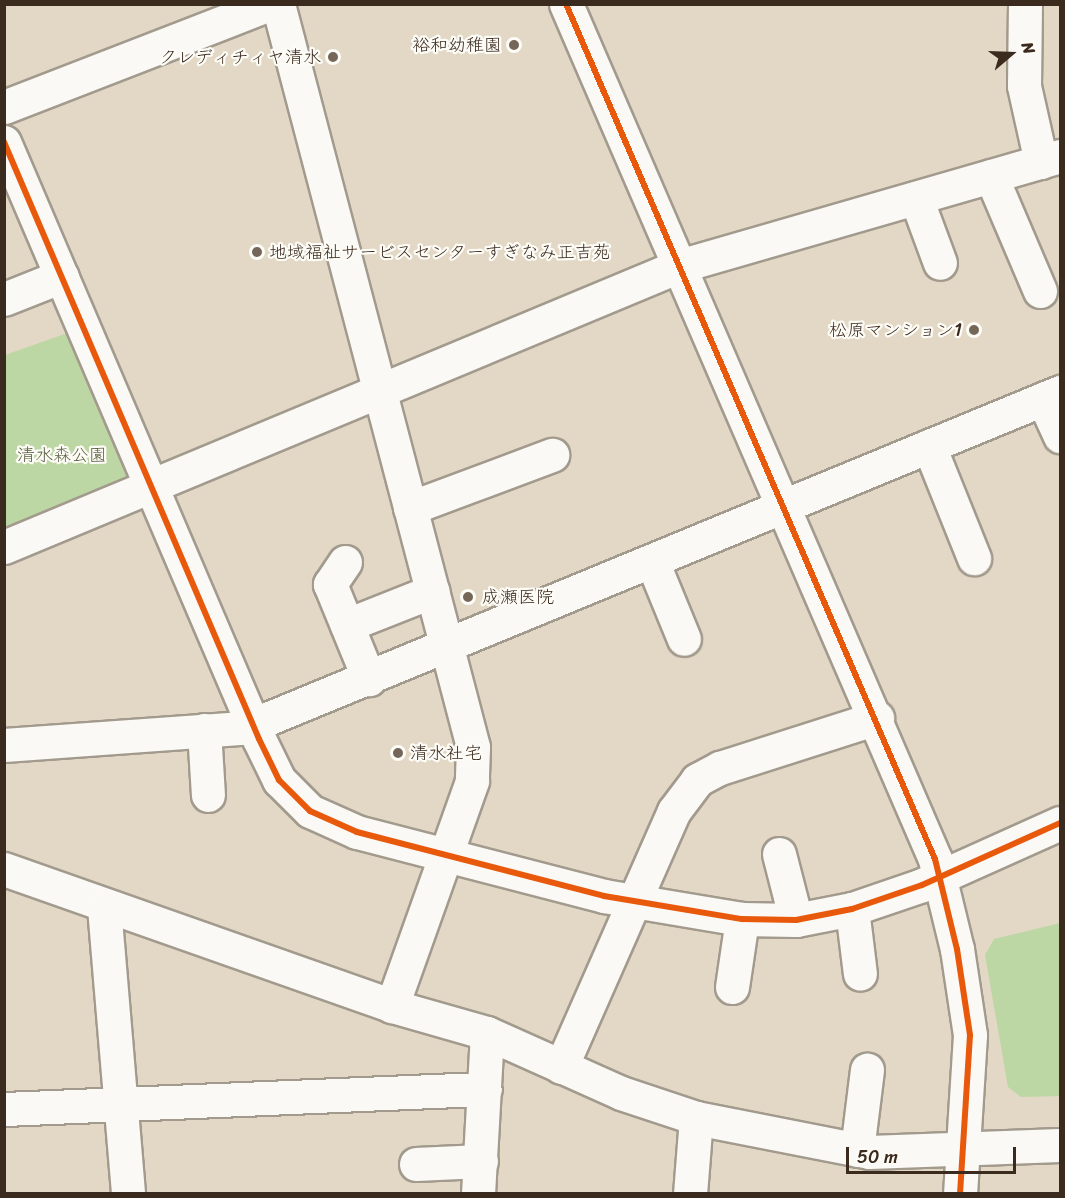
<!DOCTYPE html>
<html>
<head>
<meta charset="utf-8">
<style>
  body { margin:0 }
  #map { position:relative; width:1065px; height:1198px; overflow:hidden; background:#e2d8c5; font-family:Sriracha,"Klee One",sans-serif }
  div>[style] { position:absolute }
  .green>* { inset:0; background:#bdd7a4 }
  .roads { filter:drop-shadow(2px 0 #a29a8d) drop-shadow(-2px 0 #a29a8d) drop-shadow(0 2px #a29a8d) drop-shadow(0 -2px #a29a8d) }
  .minor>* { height:33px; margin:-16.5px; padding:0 16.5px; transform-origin:16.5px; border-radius:16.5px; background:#fbf9f6 }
  .cycleway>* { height:6px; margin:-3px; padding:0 3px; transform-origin:3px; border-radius:3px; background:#e8590c }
  .dots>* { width:16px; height:16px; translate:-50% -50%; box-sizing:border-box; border:3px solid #fdfcf7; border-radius:50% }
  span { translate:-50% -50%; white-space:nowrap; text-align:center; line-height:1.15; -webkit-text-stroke:4.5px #fdfcf7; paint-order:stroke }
  .poi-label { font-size:18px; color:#3b2a1e }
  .right { translate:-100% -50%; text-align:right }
  .left { translate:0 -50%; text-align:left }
  .park-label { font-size:18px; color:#595e3e }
  .frame { position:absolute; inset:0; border:6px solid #3b2a1e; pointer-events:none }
  .north { position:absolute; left:981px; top:24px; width:60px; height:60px; -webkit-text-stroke:4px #fdfcf7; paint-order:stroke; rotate:71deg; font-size:16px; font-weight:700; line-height:24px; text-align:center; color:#3b2a1e }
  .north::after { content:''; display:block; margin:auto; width:21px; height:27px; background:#3b2a1e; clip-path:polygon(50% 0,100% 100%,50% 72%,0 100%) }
  .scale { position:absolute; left:846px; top:1147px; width:170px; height:27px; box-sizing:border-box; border:3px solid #3b2a1e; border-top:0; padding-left:8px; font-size:18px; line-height:21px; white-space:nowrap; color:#3b2a1e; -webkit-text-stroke:4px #fdfcf7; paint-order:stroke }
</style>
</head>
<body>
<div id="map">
  <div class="green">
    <div style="clip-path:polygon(73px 331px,137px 487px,5px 537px,5px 355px)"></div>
    <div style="clip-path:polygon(1060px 923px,1060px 1096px,1021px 1097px,1008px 1087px,985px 955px,994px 939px)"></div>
  </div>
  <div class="roads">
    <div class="minor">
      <div style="left:278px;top:4px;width:768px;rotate:75.29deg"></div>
      <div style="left:473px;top:747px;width:34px;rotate:92deg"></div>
      <div style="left:472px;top:781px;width:239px;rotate:109.6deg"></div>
      <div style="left:566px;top:4px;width:931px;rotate:66.66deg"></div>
      <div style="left:935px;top:859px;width:93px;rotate:76.3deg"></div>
      <div style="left:957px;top:949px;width:87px;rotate:81.4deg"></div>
      <div style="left:970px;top:1035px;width:159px;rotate:93.6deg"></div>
      <div style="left:1025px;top:4px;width:82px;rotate:90.7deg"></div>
      <div style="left:1024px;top:86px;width:78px;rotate:77.4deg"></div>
      <div style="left:4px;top:107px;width:285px;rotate:-21.2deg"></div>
      <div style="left:4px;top:142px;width:649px;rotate:66.87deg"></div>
      <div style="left:259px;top:739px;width:46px;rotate:64deg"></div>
      <div style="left:279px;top:780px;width:44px;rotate:45deg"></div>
      <div style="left:310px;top:811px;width:51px;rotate:24.1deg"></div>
      <div style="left:357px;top:832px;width:255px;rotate:14.5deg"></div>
      <div style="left:604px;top:896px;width:140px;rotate:9.5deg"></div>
      <div style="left:742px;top:919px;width:54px;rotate:1.1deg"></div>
      <div style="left:796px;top:920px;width:57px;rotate:-11.1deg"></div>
      <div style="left:852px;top:909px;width:74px;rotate:-18.9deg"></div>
      <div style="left:922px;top:885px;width:151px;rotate:-24.2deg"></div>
      <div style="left:991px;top:176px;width:125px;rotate:66.9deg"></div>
      <div style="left:916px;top:198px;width:69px;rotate:69.7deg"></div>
      <div style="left:4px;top:299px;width:62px;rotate:-21.6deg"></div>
      <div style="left:1043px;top:399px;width:41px;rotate:65.3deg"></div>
      <div style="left:929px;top:446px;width:121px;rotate:68.1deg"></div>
      <div style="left:410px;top:508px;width:152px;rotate:-20.5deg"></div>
      <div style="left:4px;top:547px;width:731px;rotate:-22.6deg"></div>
      <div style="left:679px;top:266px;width:397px;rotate:-16.1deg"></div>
      <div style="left:652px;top:561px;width:84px;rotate:67.7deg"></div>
      <div style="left:345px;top:562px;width:27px;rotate:124deg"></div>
      <div style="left:330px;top:584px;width:103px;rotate:67.7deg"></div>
      <div style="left:347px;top:625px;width:92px;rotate:-21.6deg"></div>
      <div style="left:204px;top:730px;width:65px;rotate:86.5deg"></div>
      <div style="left:4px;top:745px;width:236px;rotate:-4.1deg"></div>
      <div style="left:239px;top:728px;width:29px;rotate:-18deg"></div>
      <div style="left:267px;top:719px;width:858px;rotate:-22.41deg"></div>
      <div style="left:779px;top:854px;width:68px;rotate:75.6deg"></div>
      <div style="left:4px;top:869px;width:411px;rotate:19.4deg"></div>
      <div style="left:392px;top:1006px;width:99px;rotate:15.9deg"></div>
      <div style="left:487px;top:1033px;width:147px;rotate:24.1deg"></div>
      <div style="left:621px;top:1093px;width:79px;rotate:18.4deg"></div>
      <div style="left:696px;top:1118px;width:176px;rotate:11.1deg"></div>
      <div style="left:869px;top:1152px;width:191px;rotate:-2.1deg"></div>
      <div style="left:104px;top:907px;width:288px;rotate:85.2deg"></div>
      <div style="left:852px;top:909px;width:65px;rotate:83deg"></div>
      <div style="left:732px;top:987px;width:69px;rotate:-81.6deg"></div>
      <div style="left:561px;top:1067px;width:280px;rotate:-66.2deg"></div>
      <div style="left:674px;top:811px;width:39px;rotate:-53deg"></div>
      <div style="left:697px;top:780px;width:26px;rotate:-28deg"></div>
      <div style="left:720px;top:768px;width:165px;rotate:-17.7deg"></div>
      <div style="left:4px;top:1109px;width:481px;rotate:-2.4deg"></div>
      <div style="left:857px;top:1150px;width:81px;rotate:-82.9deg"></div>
      <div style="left:416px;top:1164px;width:65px;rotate:-2.6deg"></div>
      <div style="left:478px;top:1194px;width:161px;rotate:-86.8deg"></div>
      <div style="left:690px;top:1194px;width:76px;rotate:-85.5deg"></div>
    </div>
  </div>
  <div class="cycleway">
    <div style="left:566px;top:4px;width:931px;rotate:66.66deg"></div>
    <div style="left:935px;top:859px;width:93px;rotate:76.3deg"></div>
    <div style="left:957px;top:949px;width:87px;rotate:81.4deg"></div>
    <div style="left:970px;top:1035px;width:159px;rotate:93.6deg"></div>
    <div style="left:4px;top:142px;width:649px;rotate:66.87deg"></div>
    <div style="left:259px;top:739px;width:46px;rotate:64deg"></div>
    <div style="left:279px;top:780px;width:44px;rotate:45deg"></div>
    <div style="left:310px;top:811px;width:51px;rotate:24.1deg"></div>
    <div style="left:357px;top:832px;width:255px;rotate:14.5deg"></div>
    <div style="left:604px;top:896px;width:140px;rotate:9.5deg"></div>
    <div style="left:742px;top:919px;width:54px;rotate:1.1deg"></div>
    <div style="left:796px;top:920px;width:57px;rotate:-11.1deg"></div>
    <div style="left:852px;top:909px;width:74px;rotate:-18.9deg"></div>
    <div style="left:922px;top:885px;width:151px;rotate:-24.2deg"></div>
  </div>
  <div class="dots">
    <div style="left:514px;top:45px;background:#756758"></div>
    <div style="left:333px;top:57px;background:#756758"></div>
    <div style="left:257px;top:252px;background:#756758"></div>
    <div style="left:974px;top:330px;background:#756758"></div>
    <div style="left:468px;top:597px;background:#756758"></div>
    <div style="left:398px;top:753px;background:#756758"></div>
  </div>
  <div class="poi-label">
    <span class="right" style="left:502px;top:45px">裕和幼稚園</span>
    <span class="right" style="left:321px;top:57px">クレディチィヤ清水</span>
    <span class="left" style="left:269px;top:252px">地域福祉サービスセンターすぎなみ正吉苑</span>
    <span class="right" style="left:962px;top:330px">松原マンション1</span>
    <span class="left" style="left:482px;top:597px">成瀬医院</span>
    <span class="left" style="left:410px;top:753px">清水社宅</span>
  </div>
  <div class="park-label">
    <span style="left:62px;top:455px">清水森公園</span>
  </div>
  <div class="frame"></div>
  <div class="north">N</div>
  <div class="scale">50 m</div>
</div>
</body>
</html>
